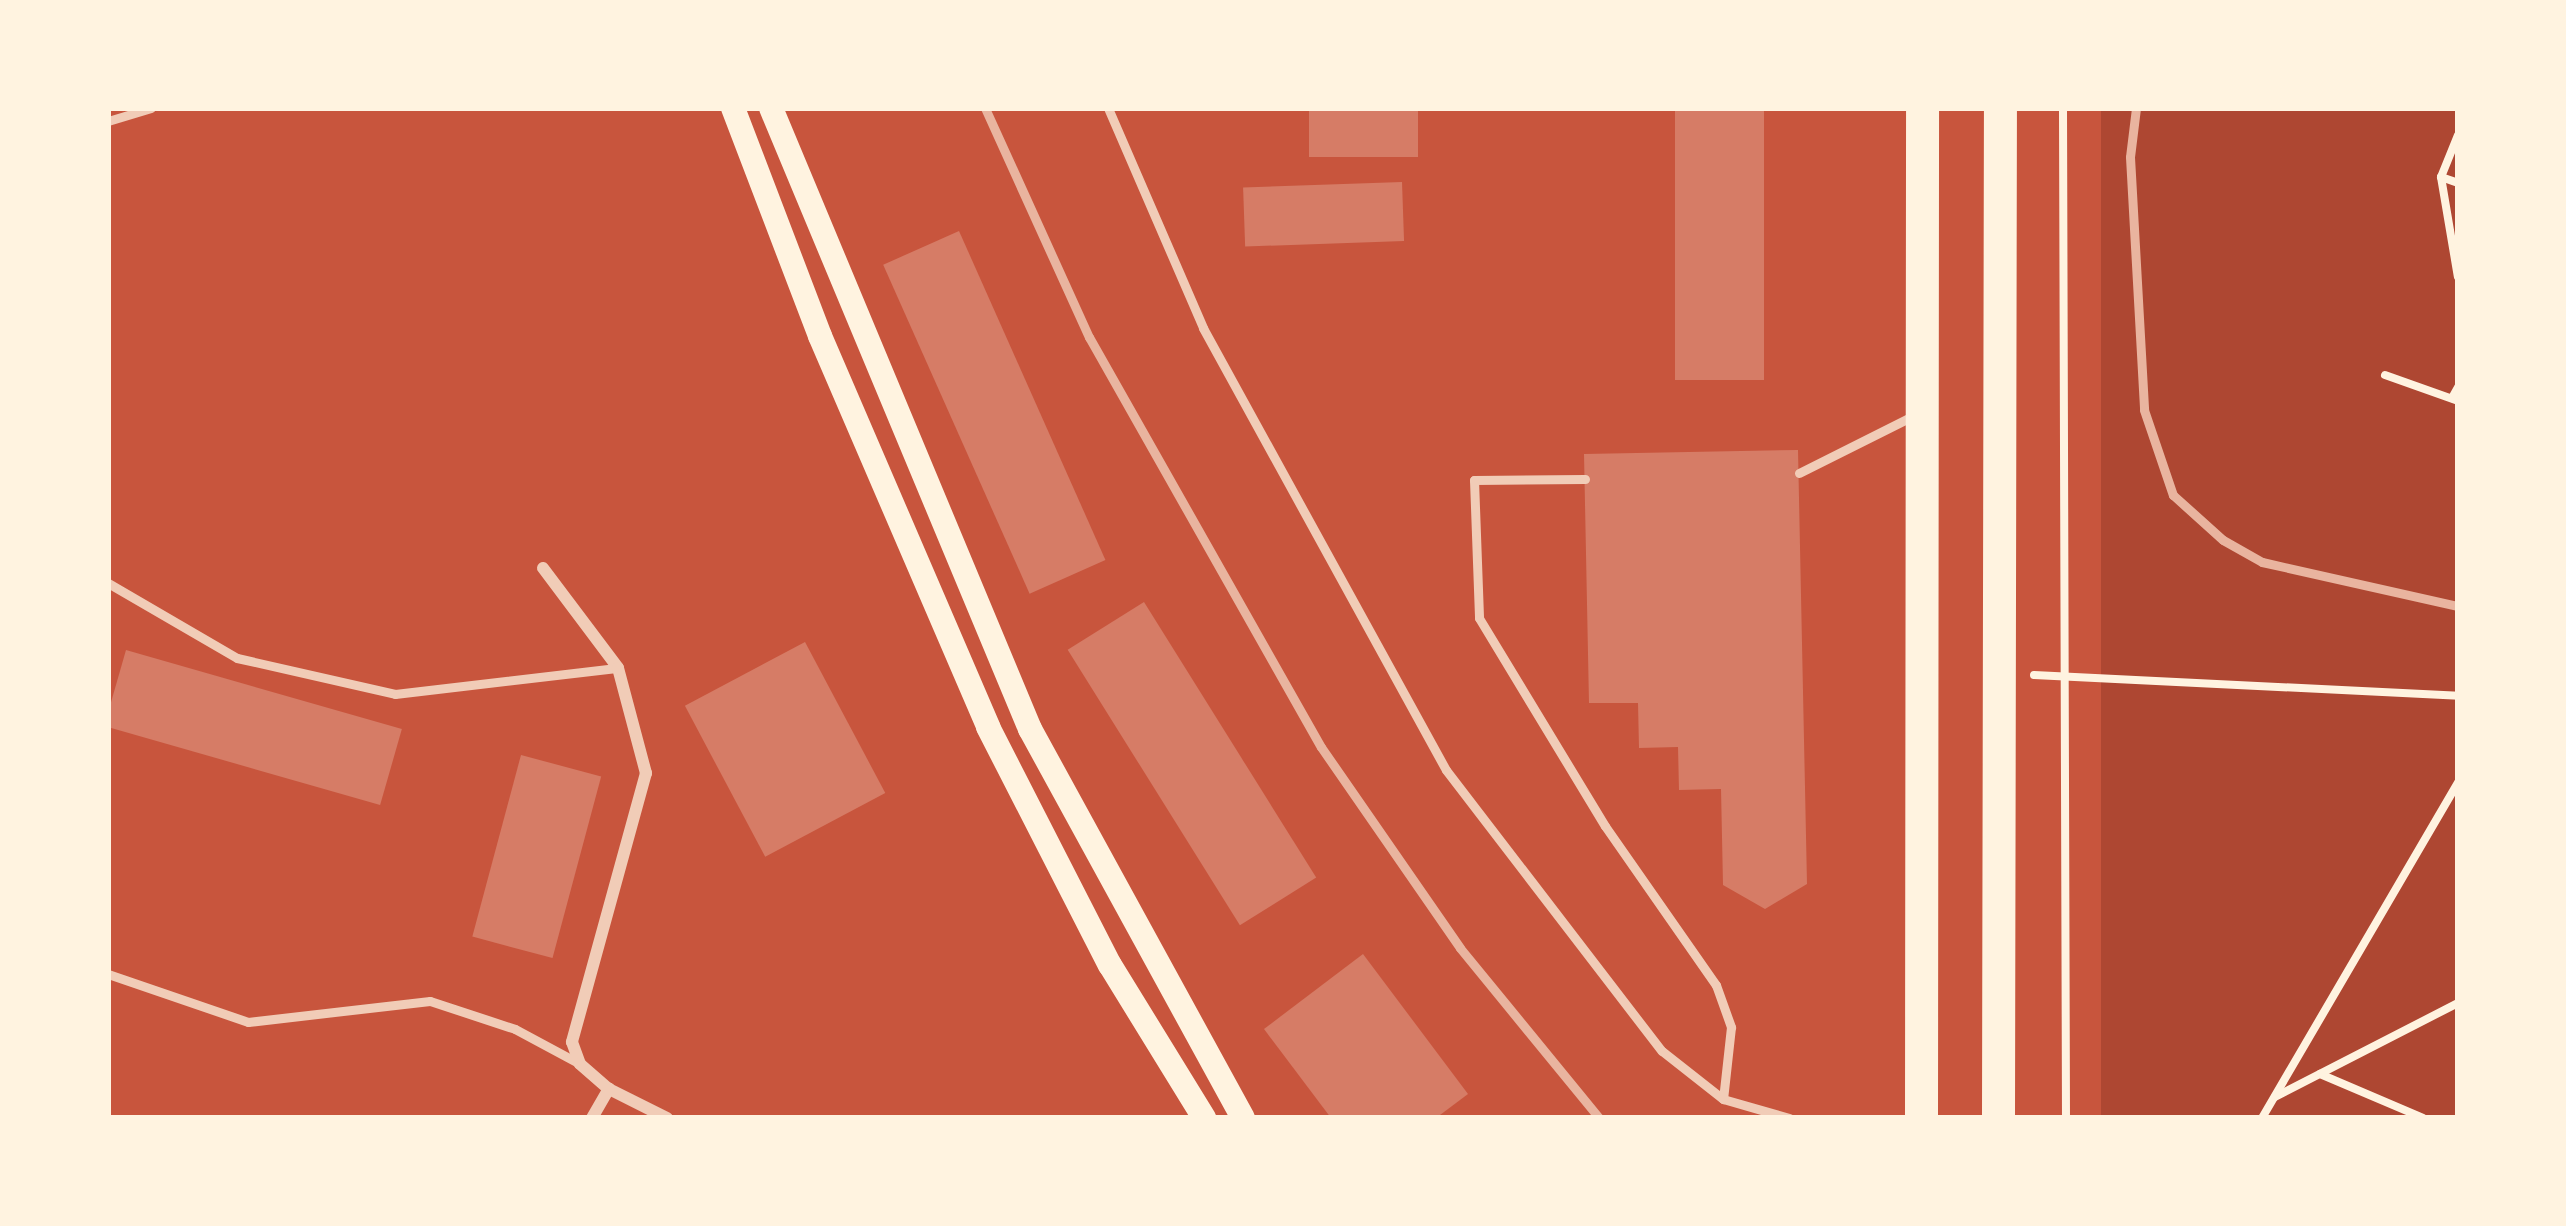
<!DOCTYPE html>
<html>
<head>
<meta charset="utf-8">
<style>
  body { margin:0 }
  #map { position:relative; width:2566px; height:1226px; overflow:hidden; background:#c8553d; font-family:"Exo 2",sans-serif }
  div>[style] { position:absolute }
  .green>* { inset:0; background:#ae4732; transform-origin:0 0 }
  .building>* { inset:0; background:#d67c66; transform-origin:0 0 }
  .path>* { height:8px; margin:-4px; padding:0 4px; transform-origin:4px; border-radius:4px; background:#fff3e0 }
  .service>* { height:9px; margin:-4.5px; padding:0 4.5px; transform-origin:4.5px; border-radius:4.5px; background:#f1ccb7 }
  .minor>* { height:12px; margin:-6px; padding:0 6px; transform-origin:6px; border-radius:6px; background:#f1ccb7 }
  .secondary>* { height:24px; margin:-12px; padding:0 12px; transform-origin:12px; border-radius:12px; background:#fff3e0 }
  .trunk>* { height:33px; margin:-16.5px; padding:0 16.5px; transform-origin:16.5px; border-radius:16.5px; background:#fff3e0 }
  .rail>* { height:9px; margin:-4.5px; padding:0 4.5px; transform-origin:4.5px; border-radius:4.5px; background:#e9b49f }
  span { translate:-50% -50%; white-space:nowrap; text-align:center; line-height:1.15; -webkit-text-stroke:9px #fff3e0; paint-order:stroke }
  .frame { position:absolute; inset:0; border:111px solid #fff3e0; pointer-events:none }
</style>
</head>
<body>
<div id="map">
  <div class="green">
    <div style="left:2101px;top:108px;width:357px;height:1010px"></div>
  </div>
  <div class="building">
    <div style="left:1309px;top:108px;width:109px;height:49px"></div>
    <div style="left:1675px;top:108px;width:89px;height:272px"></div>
    <div style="left:1402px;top:182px;width:59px;height:159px;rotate:88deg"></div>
    <div style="left:959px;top:231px;width:360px;height:83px;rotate:66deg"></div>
    <div style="clip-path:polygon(1798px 450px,1807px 884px,1765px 909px,1723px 885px,1721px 789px,1679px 790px,1678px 747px,1639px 748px,1638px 703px,1589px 703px,1584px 454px)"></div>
    <div style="left:1144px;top:602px;width:325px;height:90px;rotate:58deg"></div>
    <div style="left:805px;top:642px;width:171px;height:136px;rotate:62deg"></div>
    <div style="left:126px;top:650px;width:287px;height:79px;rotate:16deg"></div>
    <div style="left:521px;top:755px;width:83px;height:188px;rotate:15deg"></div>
    <div style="clip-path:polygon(1363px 954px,1468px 1094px,1436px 1118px,1331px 1118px,1264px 1029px)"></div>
  </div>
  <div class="path">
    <div style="left:2063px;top:108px;width:1010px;rotate:89.83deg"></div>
    <div style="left:2458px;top:135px;width:45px;rotate:112deg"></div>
    <div style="left:2441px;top:177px;width:101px;rotate:80.4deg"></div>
    <div style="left:2441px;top:177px;width:18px;rotate:19deg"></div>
    <div style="left:2385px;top:375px;width:77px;rotate:19.6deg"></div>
    <div style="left:2452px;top:398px;width:13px;rotate:-61deg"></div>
    <div style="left:2034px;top:675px;width:425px;rotate:2.8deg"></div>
    <div style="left:2320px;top:1074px;width:112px;rotate:23.1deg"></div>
    <div style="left:2275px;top:1097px;width:206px;rotate:-27.2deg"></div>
    <div style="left:2262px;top:1118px;width:389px;rotate:-59.7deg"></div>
  </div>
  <div class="service">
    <div style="left:1108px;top:108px;width:240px;rotate:66.6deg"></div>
    <div style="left:1203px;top:328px;width:504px;rotate:61.2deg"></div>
    <div style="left:1446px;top:770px;width:354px;rotate:52.5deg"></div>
    <div style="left:1662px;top:1051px;width:78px;rotate:38.2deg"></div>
    <div style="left:1723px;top:1099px;width:69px;rotate:16.1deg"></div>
    <div style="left:108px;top:121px;width:45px;rotate:-16.8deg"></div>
    <div style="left:1799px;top:473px;width:132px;rotate:-26.6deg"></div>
    <div style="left:1585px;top:479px;width:111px;rotate:179.5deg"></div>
    <div style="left:1474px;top:480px;width:138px;rotate:87.9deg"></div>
    <div style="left:1479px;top:618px;width:243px;rotate:58.8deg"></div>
    <div style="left:1605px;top:826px;width:194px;rotate:55.1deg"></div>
    <div style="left:1716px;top:985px;width:45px;rotate:70.3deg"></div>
    <div style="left:1731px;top:1027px;width:72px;rotate:96.3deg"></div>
    <div style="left:108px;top:583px;width:149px;rotate:30.2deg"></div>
    <div style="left:237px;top:658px;width:162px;rotate:12.8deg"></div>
    <div style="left:395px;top:694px;width:225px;rotate:-6.7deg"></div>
    <div style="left:108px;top:974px;width:148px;rotate:18.9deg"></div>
    <div style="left:248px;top:1022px;width:183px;rotate:-6.6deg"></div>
    <div style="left:430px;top:1001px;width:89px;rotate:18.2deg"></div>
    <div style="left:515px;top:1029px;width:74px;rotate:28.3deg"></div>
  </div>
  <div class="minor">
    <div style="left:543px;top:568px;width:125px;rotate:53.1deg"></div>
    <div style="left:618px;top:668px;width:109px;rotate:75.1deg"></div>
    <div style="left:646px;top:773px;width:279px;rotate:105.4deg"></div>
    <div style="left:572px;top:1042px;width:23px;rotate:70deg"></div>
    <div style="left:580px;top:1064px;width:38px;rotate:41deg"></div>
    <div style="left:609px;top:1089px;width:65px;rotate:26.6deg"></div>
    <div style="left:592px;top:1118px;width:34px;rotate:-60deg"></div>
  </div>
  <div class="secondary">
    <div style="left:733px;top:108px;width:244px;rotate:69.1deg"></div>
    <div style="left:820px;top:336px;width:426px;rotate:66.7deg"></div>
    <div style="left:988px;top:727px;width:267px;rotate:62.9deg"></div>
    <div style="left:1110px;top:965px;width:180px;rotate:58.4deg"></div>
    <div style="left:771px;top:108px;width:673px;rotate:67.36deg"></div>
    <div style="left:1030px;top:729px;width:443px;rotate:61.3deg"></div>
  </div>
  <div class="trunk">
    <div style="left:1921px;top:1118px;width:1010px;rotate:-89.94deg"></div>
    <div style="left:1998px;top:1118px;width:1010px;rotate:-89.89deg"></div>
  </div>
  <div class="rail">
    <div style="left:985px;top:108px;width:252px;rotate:65.6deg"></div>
    <div style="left:1089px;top:337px;width:471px;rotate:60.5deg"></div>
    <div style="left:1321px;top:747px;width:244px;rotate:55.3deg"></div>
    <div style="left:1460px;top:948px;width:220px;rotate:50.7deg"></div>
    <div style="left:2136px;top:108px;width:49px;rotate:97deg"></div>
    <div style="left:2130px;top:157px;width:253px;rotate:86.8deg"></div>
    <div style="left:2144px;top:410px;width:90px;rotate:71.2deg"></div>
    <div style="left:2173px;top:495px;width:67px;rotate:42deg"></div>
    <div style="left:2223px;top:540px;width:45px;rotate:29.4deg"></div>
    <div style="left:2262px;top:562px;width:201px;rotate:12.7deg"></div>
  </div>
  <div class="frame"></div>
</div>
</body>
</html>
